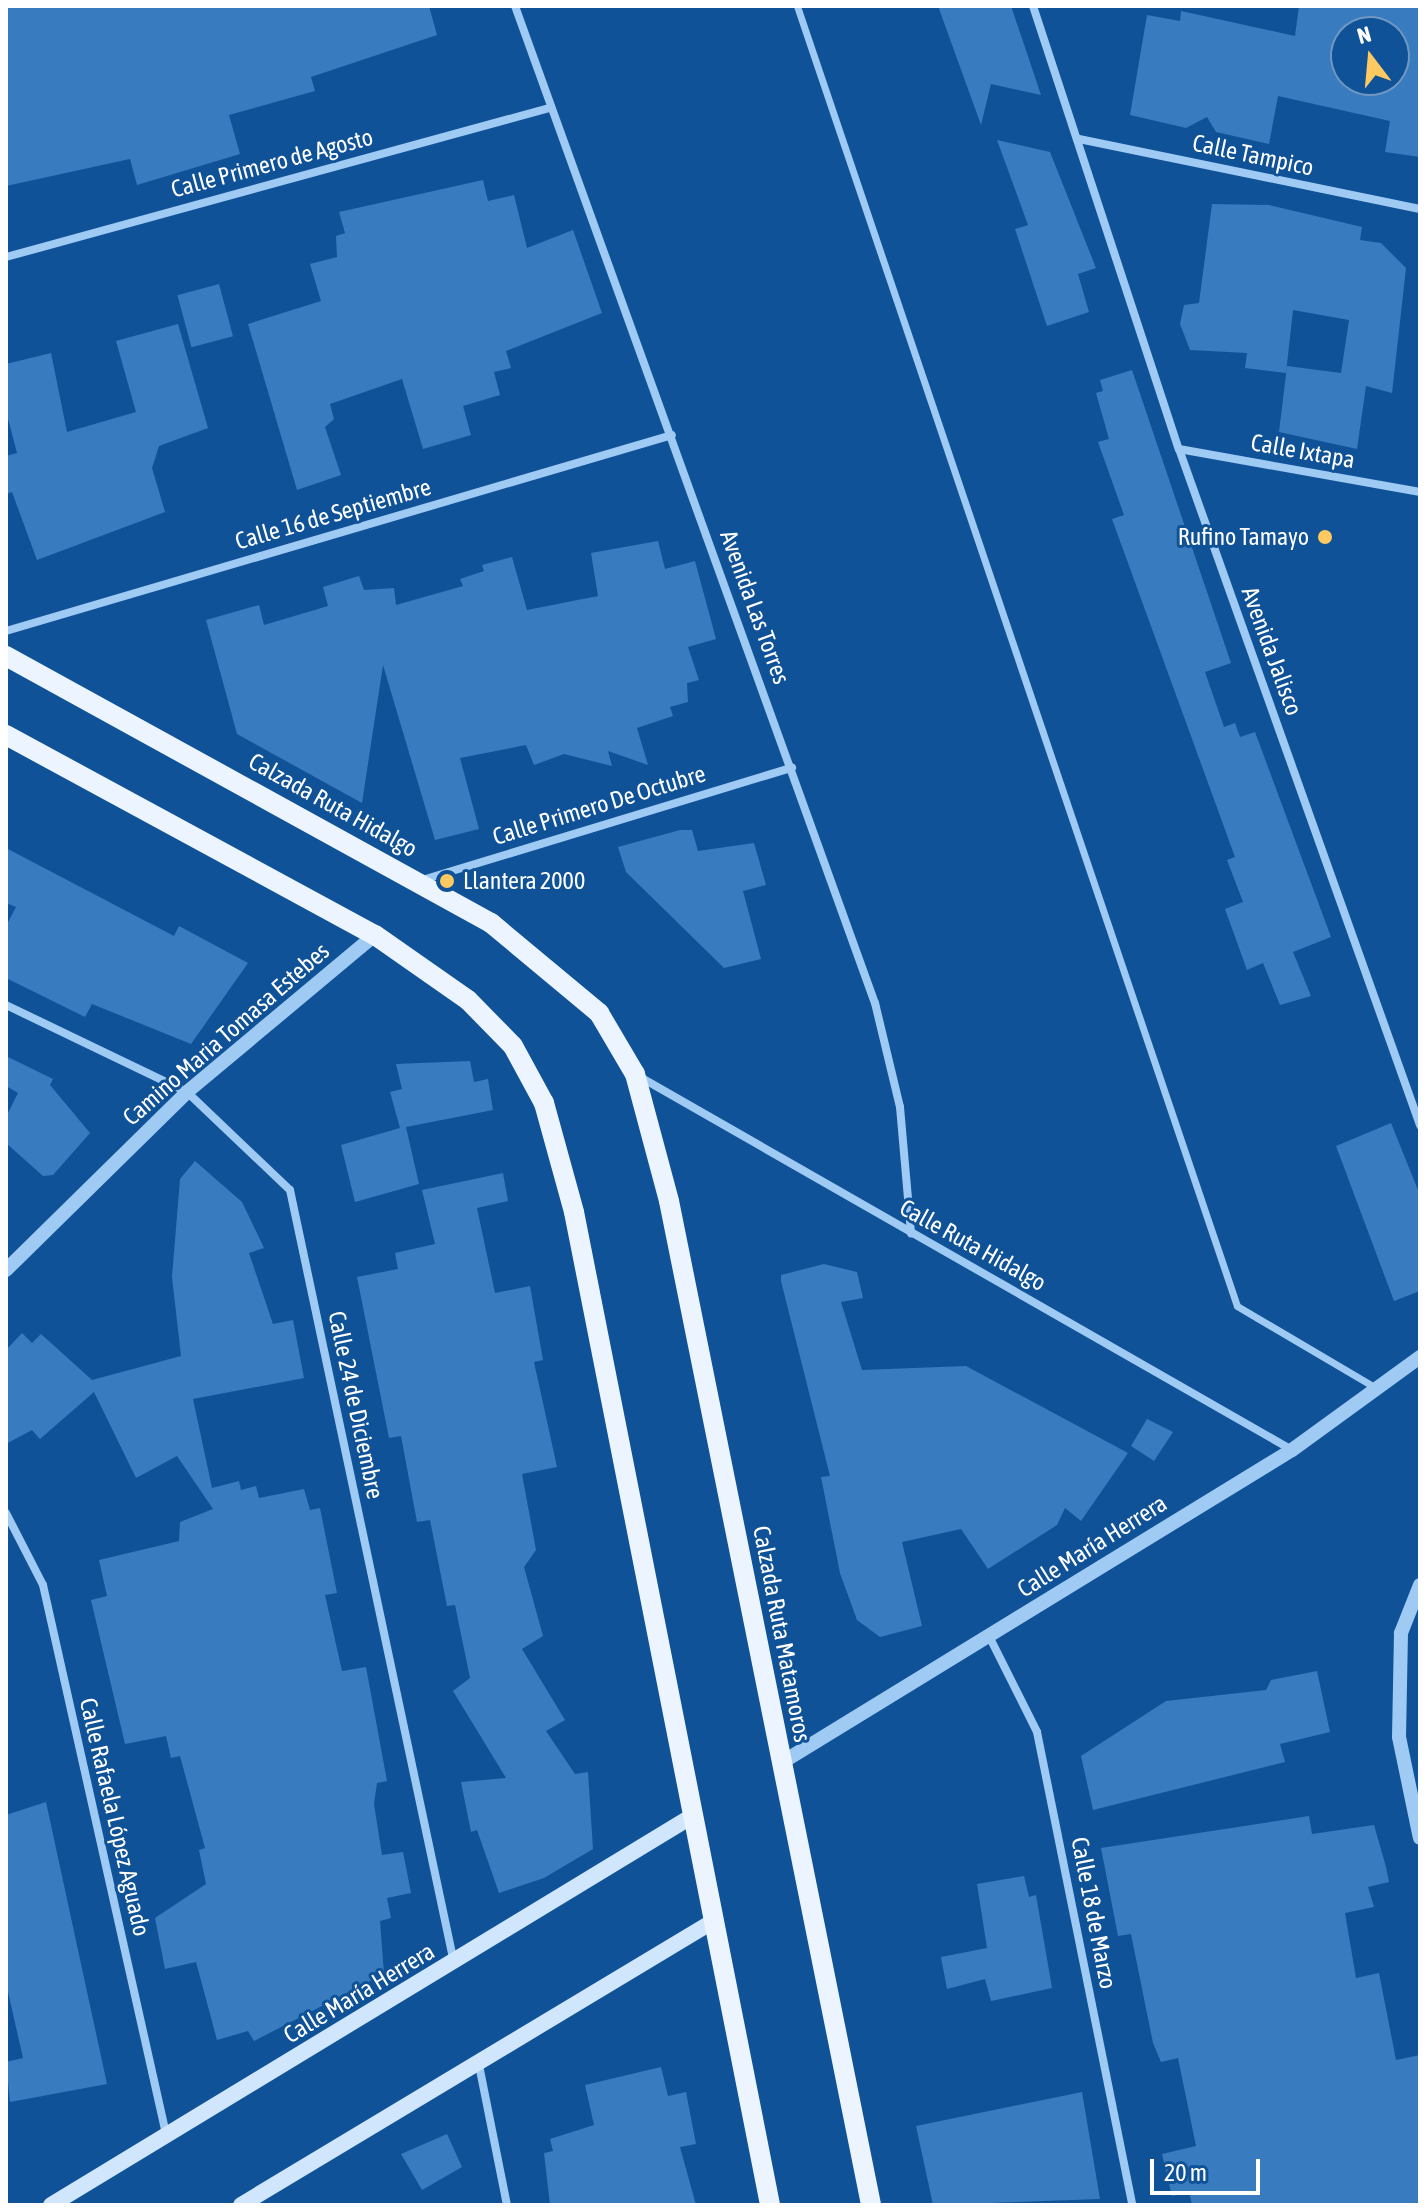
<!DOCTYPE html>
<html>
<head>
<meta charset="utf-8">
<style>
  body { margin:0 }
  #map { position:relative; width:1426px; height:2211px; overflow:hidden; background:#105297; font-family:"Asap Condensed",sans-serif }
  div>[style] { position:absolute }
  .building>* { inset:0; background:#387cbf; transform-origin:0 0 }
  .pedestrian>* { height:7px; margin:-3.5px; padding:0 3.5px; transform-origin:3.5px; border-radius:3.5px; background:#9fcaf4 }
  .minor>* { height:8px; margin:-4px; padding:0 4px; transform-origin:4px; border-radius:4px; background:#9fcaf4 }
  .tertiary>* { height:14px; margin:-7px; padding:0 7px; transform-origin:7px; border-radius:7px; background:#9fcaf4 }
  .secondary>* { height:16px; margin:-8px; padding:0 8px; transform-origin:8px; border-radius:8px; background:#cfe6fd }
  .primary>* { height:20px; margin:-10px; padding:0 10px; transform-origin:10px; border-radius:10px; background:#ecf5ff }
  .dots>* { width:22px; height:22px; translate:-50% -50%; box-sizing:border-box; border:4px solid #105297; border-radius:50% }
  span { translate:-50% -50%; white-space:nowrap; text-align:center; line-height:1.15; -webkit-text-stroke:6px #105297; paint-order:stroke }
  .street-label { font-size:24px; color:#fff }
  .poi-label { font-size:24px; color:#fff }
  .right { translate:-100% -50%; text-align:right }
  .left { translate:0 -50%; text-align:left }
  .frame { position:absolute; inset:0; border:8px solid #fff; pointer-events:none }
  .north { position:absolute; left:1330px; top:16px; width:80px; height:80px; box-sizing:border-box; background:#105297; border:2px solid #7097c1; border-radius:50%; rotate:344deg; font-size:22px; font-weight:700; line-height:32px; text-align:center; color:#fff }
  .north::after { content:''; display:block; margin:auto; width:28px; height:36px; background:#ffc962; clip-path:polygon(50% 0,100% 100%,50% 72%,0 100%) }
  .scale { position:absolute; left:1150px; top:2159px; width:110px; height:36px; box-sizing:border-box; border:4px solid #fff; border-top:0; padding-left:10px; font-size:24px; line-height:28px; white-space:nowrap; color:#fff; -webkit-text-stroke:6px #105297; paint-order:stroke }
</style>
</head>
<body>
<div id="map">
  <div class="building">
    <div style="clip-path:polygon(6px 6px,429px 6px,437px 35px,311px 77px,315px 91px,229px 115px,240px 154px,137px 185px,130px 159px,6px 186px)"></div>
    <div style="clip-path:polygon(938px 6px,1011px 6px,1041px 95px,991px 84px,981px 125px)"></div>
    <div style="clip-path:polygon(evenodd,1299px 6px,1420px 6px,1420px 157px,1385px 152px,1390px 121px,1278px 96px,1269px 144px,1216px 132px,1207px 117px,1186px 128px,1130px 115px,1147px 15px,1180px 21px,1181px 11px,1295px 36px,1299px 6px,1346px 32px,1394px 32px,1394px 80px,1346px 80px,1346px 32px)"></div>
    <div style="clip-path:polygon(997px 140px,1050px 152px,1096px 268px,1078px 274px,1089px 312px,1047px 326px,1015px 229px,1028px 225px)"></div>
    <div style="clip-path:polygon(483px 180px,488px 201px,514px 195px,527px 248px,573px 230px,602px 313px,506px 351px,511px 368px,494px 372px,500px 395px,463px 406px,471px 435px,423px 449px,402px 379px,330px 404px,334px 419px,325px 427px,341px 475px,297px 490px,248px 324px,321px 301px,310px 264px,337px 257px,336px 236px,345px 233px,339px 212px)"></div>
    <div style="clip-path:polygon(1212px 204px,1269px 205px,1362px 227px,1360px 240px,1381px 243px,1406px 268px,1392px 393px,1366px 386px,1357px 449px,1279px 432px,1287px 366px,1341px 373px,1349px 320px,1293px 310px,1286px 373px,1245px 368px,1247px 353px,1190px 350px,1180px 324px,1184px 305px,1199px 303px)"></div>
    <div style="left:219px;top:284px;width:54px;height:43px;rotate:75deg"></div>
    <div style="clip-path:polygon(178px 324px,208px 428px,159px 446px,152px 468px,165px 512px,37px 560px,12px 492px,6px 494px,6px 456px,17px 453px,6px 411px,6px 364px,51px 353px,67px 432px,136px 412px,116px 341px)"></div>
    <div style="clip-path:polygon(1132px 370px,1231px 663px,1205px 672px,1224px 727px,1235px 723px,1240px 737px,1255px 732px,1331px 937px,1293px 952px,1311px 996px,1280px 1005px,1263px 963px,1247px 970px,1225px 909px,1243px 902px,1227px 860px,1235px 857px,1112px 519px,1124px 515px,1098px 442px,1109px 439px,1096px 393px,1103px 391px,1100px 380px)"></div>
    <div style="clip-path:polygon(658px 541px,665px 569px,695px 561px,716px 639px,688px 647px,699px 680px,687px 683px,688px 702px,670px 707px,673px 716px,637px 728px,648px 765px,608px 751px,612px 766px,564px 754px,534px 765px,526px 745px,460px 758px,479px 829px,435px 840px,383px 665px,362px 803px,237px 734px,206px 620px,259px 605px,264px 625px,328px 606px,323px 587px,359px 576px,364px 590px,394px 588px,396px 605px,463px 586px,460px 579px,484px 571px,482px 565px,512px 557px,527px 610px,598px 596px,591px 553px)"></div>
    <div style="clip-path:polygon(680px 830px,692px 830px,698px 851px,754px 843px,766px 885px,743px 891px,761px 959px,724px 968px,626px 872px,618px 847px)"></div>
    <div style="clip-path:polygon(6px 848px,174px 936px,179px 926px,248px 963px,191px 1044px,92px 1004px,85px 1017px,6px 978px,6px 926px,16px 907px,6px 903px)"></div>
    <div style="clip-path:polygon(6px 1056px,53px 1079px,50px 1085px,90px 1133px,53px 1175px,43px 1176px,6px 1143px,6px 1117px,18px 1093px,6px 1086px)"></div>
    <div style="clip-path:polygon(470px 1061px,474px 1082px,488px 1079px,493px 1110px,406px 1127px,419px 1184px,355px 1202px,341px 1145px,400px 1128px,390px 1092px,402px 1089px,396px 1064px)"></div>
    <div style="clip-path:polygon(1391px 1123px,1420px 1195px,1420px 1291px,1394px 1301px,1336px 1146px)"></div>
    <div style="clip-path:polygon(195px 1161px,242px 1202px,264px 1248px,249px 1253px,273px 1324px,293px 1320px,304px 1378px,193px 1399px,212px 1488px,239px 1481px,241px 1490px,256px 1486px,259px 1498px,304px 1489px,310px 1510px,320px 1508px,337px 1593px,325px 1595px,342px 1671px,366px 1667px,387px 1781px,377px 1783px,374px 1804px,382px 1855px,403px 1852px,411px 1893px,387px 1898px,391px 1918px,380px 1921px,384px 1974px,254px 2041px,248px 2031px,217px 2040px,196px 1962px,165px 1969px,155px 1918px,206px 1884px,199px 1850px,205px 1848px,180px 1756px,171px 1758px,166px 1736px,125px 1744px,91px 1600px,107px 1596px,99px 1560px,179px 1541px,180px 1522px,213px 1509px,177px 1456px,136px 1478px,94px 1392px,40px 1439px,32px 1430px,6px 1444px,6px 1350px,22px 1333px,32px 1343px,41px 1334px,92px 1380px,181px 1356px,172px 1277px,180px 1179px)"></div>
    <div style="clip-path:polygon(503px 1173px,508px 1201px,477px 1208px,495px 1293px,530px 1286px,543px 1360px,534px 1362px,557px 1467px,522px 1474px,536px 1550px,524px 1567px,543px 1636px,522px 1649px,565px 1720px,546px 1731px,575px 1774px,588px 1772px,593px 1849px,544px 1878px,499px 1893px,477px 1830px,471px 1832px,461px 1782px,506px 1778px,453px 1691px,470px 1678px,455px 1605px,447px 1606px,430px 1520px,417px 1522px,401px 1436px,389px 1438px,357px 1277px,398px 1269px,395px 1253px,435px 1244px,422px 1190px)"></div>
    <div style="clip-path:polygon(824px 1264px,857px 1272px,863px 1298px,841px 1302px,862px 1370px,966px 1366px,1128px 1453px,1081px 1521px,1065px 1508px,1057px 1525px,988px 1569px,961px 1529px,902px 1542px,922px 1626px,880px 1637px,857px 1620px,840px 1573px,821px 1477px,830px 1476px,781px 1281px,781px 1275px)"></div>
    <div style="clip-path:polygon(1147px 1419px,1173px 1432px,1154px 1461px,1131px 1446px)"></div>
    <div style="clip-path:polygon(1317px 1671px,1330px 1732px,1280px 1744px,1285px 1762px,1093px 1810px,1081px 1756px,1166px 1701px,1266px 1690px,1271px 1680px)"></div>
    <div style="clip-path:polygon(46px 1802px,107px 2084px,10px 2102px,6px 2062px,23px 2058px,6px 1983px,6px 1815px)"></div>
    <div style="clip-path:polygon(1309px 1816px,1312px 1834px,1374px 1825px,1386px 1867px,1389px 1882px,1368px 1887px,1374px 1907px,1345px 1913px,1356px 1978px,1379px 1973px,1396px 2060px,1420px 2055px,1420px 2205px,1192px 2205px,1189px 2192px,1172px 2196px,1162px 2154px,1196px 2146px,1178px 2058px,1161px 2062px,1153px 2043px,1131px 1934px,1118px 1936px,1101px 1848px)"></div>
    <div style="clip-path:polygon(1024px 1876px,1029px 1897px,1036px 1895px,1052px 1988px,991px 2001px,985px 1979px,947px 1989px,941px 1957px,987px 1948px,977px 1884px)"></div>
    <div style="clip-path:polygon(661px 2067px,668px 2096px,686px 2092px,696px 2144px,680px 2147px,696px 2205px,550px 2205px,544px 2153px,553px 2151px,550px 2139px,594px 2125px,585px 2085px)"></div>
    <div style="clip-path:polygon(1082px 2092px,1100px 2199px,933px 2205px,916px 2126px)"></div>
    <div style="clip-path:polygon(447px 2134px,462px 2167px,422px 2190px,401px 2154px)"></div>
  </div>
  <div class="pedestrian">
    <div style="left:797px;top:6px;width:1372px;rotate:71.3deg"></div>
    <div style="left:1237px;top:1306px;width:161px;rotate:30.5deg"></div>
  </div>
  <div class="minor">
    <div style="left:515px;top:6px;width:1060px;rotate:70.15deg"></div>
    <div style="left:875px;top:1003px;width:107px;rotate:76.5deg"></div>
    <div style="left:900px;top:1107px;width:127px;rotate:85deg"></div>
    <div style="left:1033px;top:6px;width:466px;rotate:71.8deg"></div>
    <div style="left:1179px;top:449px;width:718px;rotate:70.38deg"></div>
    <div style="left:1079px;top:139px;width:348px;rotate:11.6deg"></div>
    <div style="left:6px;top:257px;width:563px;rotate:-15.34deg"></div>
    <div style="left:1179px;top:449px;width:245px;rotate:10.1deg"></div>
    <div style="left:6px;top:631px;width:694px;rotate:-16.4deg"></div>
    <div style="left:419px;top:881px;width:390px;rotate:-16.9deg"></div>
    <div style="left:6px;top:1005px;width:201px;rotate:25.7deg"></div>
    <div style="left:187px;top:1092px;width:142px;rotate:43.6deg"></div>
    <div style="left:290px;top:1190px;width:790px;rotate:78.02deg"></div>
    <div style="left:640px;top:1077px;width:751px;rotate:29.77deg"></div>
    <div style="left:6px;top:1513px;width:81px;rotate:62.8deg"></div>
    <div style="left:43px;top:1585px;width:563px;rotate:77.37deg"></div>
    <div style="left:990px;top:1638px;width:105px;rotate:63.4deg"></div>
    <div style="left:1037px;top:1732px;width:482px;rotate:78.6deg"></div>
    <div style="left:479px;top:2065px;width:143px;rotate:78.7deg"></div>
  </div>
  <div class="tertiary">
    <div style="left:6px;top:1270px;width:254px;rotate:-44.5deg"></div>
    <div style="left:187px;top:1092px;width:245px;rotate:-39.9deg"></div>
    <div style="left:1420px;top:1585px;width:52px;rotate:111.6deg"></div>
    <div style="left:1401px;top:1633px;width:104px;rotate:91.1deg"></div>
    <div style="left:1399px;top:1737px;width:103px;rotate:78.3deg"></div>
    <div style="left:781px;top:1763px;width:599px;rotate:-31.49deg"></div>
    <div style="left:1292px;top:1450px;width:158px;rotate:-36deg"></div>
  </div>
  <div class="secondary">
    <div style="left:51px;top:2205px;width:746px;rotate:-31.24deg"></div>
    <div style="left:241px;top:2205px;width:549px;rotate:-31deg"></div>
  </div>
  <div class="primary">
    <div style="left:6px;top:656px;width:554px;rotate:28.83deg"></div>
    <div style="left:491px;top:923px;width:141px;rotate:39.8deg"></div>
    <div style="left:599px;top:1013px;width:71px;rotate:59.5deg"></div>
    <div style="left:635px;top:1074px;width:131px;rotate:75deg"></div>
    <div style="left:669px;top:1201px;width:1024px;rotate:78.62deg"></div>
    <div style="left:6px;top:735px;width:420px;rotate:28.5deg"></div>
    <div style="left:375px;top:935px;width:113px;rotate:35deg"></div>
    <div style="left:468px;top:1000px;width:64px;rotate:45.6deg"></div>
    <div style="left:513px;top:1046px;width:65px;rotate:61.5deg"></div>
    <div style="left:544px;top:1103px;width:113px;rotate:74.6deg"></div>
    <div style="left:574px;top:1212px;width:1012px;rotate:78.83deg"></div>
  </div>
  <div class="dots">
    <div style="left:1325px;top:537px;background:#ffc962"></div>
    <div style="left:447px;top:881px;background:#ffc962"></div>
  </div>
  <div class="street-label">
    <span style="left:1253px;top:155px;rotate:12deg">Calle Tampico</span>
    <span style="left:272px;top:163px;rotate:-15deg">Calle Primero de Agosto</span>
    <span style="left:1303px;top:451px;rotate:10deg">Calle Ixtapa</span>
    <span style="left:333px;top:514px;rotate:-16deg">Calle 16 de Septiembre</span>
    <span style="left:755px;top:607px;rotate:70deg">Avenida Las Torres</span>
    <span style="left:1272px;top:651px;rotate:70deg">Avenida Jalisco</span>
    <span style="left:333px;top:805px;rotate:29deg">Calzada Ruta Hidalgo</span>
    <span style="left:599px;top:805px;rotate:-17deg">Calle Primero De Octubre</span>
    <span style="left:226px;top:1034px;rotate:-41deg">Camino Maria Tomasa Estebes</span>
    <span style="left:973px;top:1245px;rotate:29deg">Calle Ruta Hidalgo</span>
    <span style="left:356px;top:1405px;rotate:78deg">Calle 24 de Diciembre</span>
    <span style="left:1092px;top:1546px;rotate:-32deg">Calle María Herrera</span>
    <span style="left:782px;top:1634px;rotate:79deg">Calzada Ruta Matamoros</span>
    <span style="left:115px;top:1817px;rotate:77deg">Calle Rafaela López Aguado</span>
    <span style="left:1094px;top:1913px;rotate:79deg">Calle 18 de Marzo</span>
    <span style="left:359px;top:1993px;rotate:-31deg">Calle María Herrera</span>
  </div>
  <div class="poi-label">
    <span class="right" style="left:1309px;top:537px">Rufino Tamayo</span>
    <span class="left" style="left:463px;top:881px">Llantera 2000</span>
  </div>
  <div class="frame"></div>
  <div class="north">N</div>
  <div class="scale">20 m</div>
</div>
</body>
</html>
